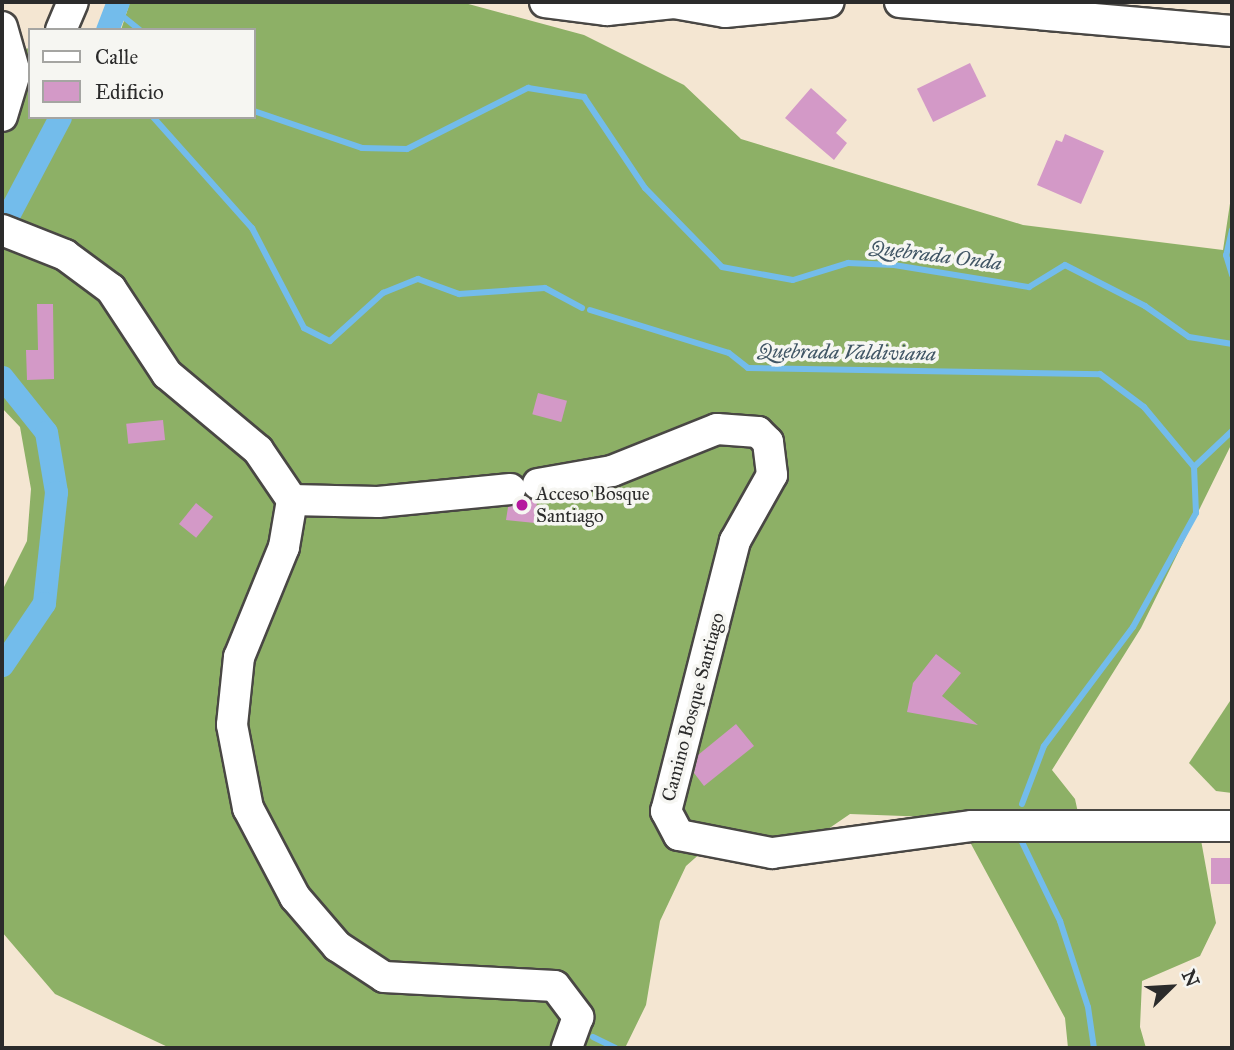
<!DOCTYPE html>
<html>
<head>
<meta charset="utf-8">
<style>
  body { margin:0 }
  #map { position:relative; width:1234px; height:1050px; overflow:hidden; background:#f4e6d2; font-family:"IM FELL Great Primer",serif }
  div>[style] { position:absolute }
  .forest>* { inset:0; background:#8db066 }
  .stream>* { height:6px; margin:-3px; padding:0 3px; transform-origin:3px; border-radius:3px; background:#73bceb }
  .canal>* { height:23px; margin:-11.5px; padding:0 11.5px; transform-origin:11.5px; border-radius:11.5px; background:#73bceb }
  .building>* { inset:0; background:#d399c7; transform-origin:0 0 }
  .roads { filter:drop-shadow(2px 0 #494744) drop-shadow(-2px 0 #494744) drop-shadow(0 2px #494744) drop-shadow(0 -2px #494744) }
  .minor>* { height:30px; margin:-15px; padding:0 15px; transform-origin:15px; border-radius:15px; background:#fff }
  .dots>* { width:19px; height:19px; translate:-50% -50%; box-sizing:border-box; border:4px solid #f6f6f2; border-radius:50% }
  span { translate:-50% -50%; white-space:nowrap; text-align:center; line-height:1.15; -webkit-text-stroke:7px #f6f6f2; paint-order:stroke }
  .poi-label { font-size:19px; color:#2b2b2b }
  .left { translate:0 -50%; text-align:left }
  .street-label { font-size:19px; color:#2b2b2b }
  .water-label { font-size:21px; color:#415665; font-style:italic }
  .frame { position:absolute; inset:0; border:4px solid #2b2b2b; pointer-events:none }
  .legend { position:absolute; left:28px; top:28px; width:228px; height:91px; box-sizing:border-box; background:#f6f6f2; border:2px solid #a5a5a2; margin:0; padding:9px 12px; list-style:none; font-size:21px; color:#2b2b2b }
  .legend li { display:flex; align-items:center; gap:14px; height:35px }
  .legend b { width:35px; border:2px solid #a5a5a2 }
  .north { position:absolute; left:1136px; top:952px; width:70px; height:70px; -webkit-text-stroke:5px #f6f6f2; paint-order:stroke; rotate:66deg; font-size:19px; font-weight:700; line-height:28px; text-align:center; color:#2b2b2b }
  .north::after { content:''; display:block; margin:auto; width:24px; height:32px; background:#2b2b2b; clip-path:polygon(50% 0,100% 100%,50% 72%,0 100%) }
</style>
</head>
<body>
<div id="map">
  <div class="forest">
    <div style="clip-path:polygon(130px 2px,461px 2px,584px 35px,684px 85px,741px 139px,1023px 225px,1223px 250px,1232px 190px,1232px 443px,1141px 628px,1052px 770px,1075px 799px,1084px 840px,1201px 840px,1216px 923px,1200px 956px,1142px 981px,1140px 1027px,1146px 1048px,1068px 1048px,1065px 1018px,957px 818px,850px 814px,812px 840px,720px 836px,686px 866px,660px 921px,646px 1005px,625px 1048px,170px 1048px,55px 994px,2px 932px,2px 591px,27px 541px,31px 489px,20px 427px,2px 408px,2px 53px,30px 48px,30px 117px,254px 117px,254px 30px,121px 30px)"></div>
    <div style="clip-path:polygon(1232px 698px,1232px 793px,1216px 791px,1189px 763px)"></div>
  </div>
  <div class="stream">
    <div style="left:115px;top:10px;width:32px;rotate:39deg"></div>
    <div style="left:254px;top:111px;width:114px;rotate:18.9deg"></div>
    <div style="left:362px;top:148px;width:45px;rotate:1.3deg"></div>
    <div style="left:407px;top:149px;width:136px;rotate:-26.8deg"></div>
    <div style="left:528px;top:88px;width:57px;rotate:9.1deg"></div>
    <div style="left:584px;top:97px;width:110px;rotate:56.2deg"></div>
    <div style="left:645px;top:188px;width:110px;rotate:45.7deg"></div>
    <div style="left:722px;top:267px;width:72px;rotate:10.4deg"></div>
    <div style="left:793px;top:280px;width:58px;rotate:-17.2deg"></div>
    <div style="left:848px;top:263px;width:46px;rotate:2.5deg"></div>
    <div style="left:894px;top:265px;width:137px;rotate:9.3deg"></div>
    <div style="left:1029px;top:287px;width:42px;rotate:-31.4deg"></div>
    <div style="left:1065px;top:265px;width:90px;rotate:27.1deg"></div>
    <div style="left:1145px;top:306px;width:54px;rotate:35.2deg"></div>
    <div style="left:1189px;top:337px;width:44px;rotate:9.2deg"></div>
    <div style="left:153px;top:117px;width:149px;rotate:48.3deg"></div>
    <div style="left:252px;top:228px;width:113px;rotate:62.5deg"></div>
    <div style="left:304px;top:328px;width:29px;rotate:27deg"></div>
    <div style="left:330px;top:341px;width:72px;rotate:-42.2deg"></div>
    <div style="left:383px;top:293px;width:38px;rotate:-22deg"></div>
    <div style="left:418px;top:279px;width:44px;rotate:20.1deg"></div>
    <div style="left:459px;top:294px;width:86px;rotate:-4deg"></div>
    <div style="left:545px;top:288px;width:42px;rotate:28.4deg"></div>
    <div style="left:1232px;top:230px;width:26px;rotate:103deg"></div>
    <div style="left:1226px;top:255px;width:21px;rotate:73deg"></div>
    <div style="left:590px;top:310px;width:145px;rotate:17.2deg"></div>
    <div style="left:729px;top:353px;width:24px;rotate:38deg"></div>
    <div style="left:748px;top:368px;width:352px;rotate:1deg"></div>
    <div style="left:1100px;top:374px;width:55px;rotate:36.9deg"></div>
    <div style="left:1144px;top:407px;width:78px;rotate:50.2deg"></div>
    <div style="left:1194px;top:467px;width:46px;rotate:87.5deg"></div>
    <div style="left:1196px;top:513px;width:130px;rotate:118.9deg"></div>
    <div style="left:1133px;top:627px;width:149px;rotate:126.8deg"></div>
    <div style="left:1044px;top:746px;width:62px;rotate:110.8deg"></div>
    <div style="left:1194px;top:467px;width:52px;rotate:-43.5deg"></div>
    <div style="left:1022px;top:842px;width:88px;rotate:64.3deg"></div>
    <div style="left:1060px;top:921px;width:90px;rotate:72deg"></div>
    <div style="left:1088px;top:1007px;width:41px;rotate:81.7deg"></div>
    <div style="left:593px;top:1037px;width:25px;rotate:26deg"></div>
  </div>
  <div class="canal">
    <div style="left:107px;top:30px;width:30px;rotate:-69deg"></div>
    <div style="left:2px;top:227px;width:124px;rotate:-62.2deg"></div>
    <div style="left:2px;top:377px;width:70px;rotate:51.3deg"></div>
    <div style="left:46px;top:432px;width:61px;rotate:80.5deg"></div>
    <div style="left:56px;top:492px;width:112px;rotate:96.2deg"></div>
    <div style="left:44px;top:603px;width:75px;rotate:124.1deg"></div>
  </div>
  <div class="building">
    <div style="left:970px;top:63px;width:37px;height:59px;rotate:64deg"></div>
    <div style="clip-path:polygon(811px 88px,847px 120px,836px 133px,847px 143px,834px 160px,785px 118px)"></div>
    <div style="clip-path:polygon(1065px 134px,1104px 151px,1081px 204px,1037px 185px,1056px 140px,1062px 142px)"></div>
    <div style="clip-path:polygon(37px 304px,53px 304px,54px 379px,27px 380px,26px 350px,38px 350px)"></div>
    <div style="left:538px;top:393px;width:30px;height:22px;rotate:15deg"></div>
    <div style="left:163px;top:420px;width:20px;height:37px;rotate:84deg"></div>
    <div style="clip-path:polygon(526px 496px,537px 501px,535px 523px,506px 520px,508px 507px)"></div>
    <div style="left:196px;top:503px;width:22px;height:27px;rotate:39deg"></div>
    <div style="clip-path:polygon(936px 654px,961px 673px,942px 696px,978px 725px,907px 712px,913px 683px)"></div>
    <div style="clip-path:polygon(736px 724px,754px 746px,704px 786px,694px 773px,698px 755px)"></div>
    <div style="left:1232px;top:858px;width:26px;height:21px;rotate:90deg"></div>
  </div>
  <div class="roads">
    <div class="minor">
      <div style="left:545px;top:2px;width:63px;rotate:7.4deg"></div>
      <div style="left:607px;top:10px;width:67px;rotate:-6deg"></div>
      <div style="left:674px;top:3px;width:52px;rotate:10deg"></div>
      <div style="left:725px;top:12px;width:104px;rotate:-5.5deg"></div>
      <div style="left:900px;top:2px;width:333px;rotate:5deg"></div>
      <div style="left:2px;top:27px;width:48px;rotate:74.2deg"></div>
      <div style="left:15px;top:73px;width:45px;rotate:106.8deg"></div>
      <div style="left:61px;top:30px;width:30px;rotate:-67deg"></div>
      <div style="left:2px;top:230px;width:68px;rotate:21.6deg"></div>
      <div style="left:65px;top:255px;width:57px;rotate:36.5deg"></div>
      <div style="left:111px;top:289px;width:102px;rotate:56.6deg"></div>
      <div style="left:167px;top:374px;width:119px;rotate:39.9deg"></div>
      <div style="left:258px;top:450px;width:60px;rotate:55.8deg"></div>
      <div style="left:292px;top:500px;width:48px;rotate:99.7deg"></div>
      <div style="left:284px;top:547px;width:119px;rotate:112.2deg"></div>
      <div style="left:239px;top:657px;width:68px;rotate:95.9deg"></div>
      <div style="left:232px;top:725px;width:85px;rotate:79.1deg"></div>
      <div style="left:248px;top:808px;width:101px;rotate:62.2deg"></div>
      <div style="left:295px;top:897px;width:65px;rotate:49.4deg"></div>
      <div style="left:337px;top:946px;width:56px;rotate:33.4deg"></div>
      <div style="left:384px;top:977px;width:171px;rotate:3deg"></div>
      <div style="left:555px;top:986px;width:39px;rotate:53deg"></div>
      <div style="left:578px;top:1017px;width:33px;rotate:110deg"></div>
      <div style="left:538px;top:484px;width:75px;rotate:-10deg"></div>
      <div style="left:612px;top:471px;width:113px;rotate:-21.8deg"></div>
      <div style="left:717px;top:429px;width:41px;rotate:4.2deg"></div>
      <div style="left:758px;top:432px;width:14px;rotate:45deg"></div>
      <div style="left:768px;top:442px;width:33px;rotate:83deg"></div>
      <div style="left:772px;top:475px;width:76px;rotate:119.3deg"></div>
      <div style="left:735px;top:541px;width:279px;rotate:104.3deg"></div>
      <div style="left:666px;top:811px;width:27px;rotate:62deg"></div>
      <div style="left:679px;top:835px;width:95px;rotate:11deg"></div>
      <div style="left:772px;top:853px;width:202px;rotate:-7.7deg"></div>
      <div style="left:972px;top:826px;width:260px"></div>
      <div style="left:292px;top:500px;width:86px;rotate:1.3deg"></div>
      <div style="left:378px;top:502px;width:133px;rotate:-5.6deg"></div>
    </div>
  </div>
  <div class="dots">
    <div style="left:522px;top:505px;background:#b5179e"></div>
  </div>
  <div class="poi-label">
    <span class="left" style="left:536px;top:505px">Acceso Bosque<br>Santiago</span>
  </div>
  <div class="street-label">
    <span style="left:693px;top:707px;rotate:-75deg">Camino Bosque Santiago</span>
  </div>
  <div class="water-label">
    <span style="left:936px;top:255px;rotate:7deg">Quebrada Onda</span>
    <span style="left:847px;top:352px;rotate:1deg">Quebrada Valdiviana</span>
  </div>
  <div class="frame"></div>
  <ul class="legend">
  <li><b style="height:9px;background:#fff"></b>Calle</li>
  <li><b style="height:19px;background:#d399c7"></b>Edificio</li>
  </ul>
  <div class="north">N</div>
</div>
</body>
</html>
